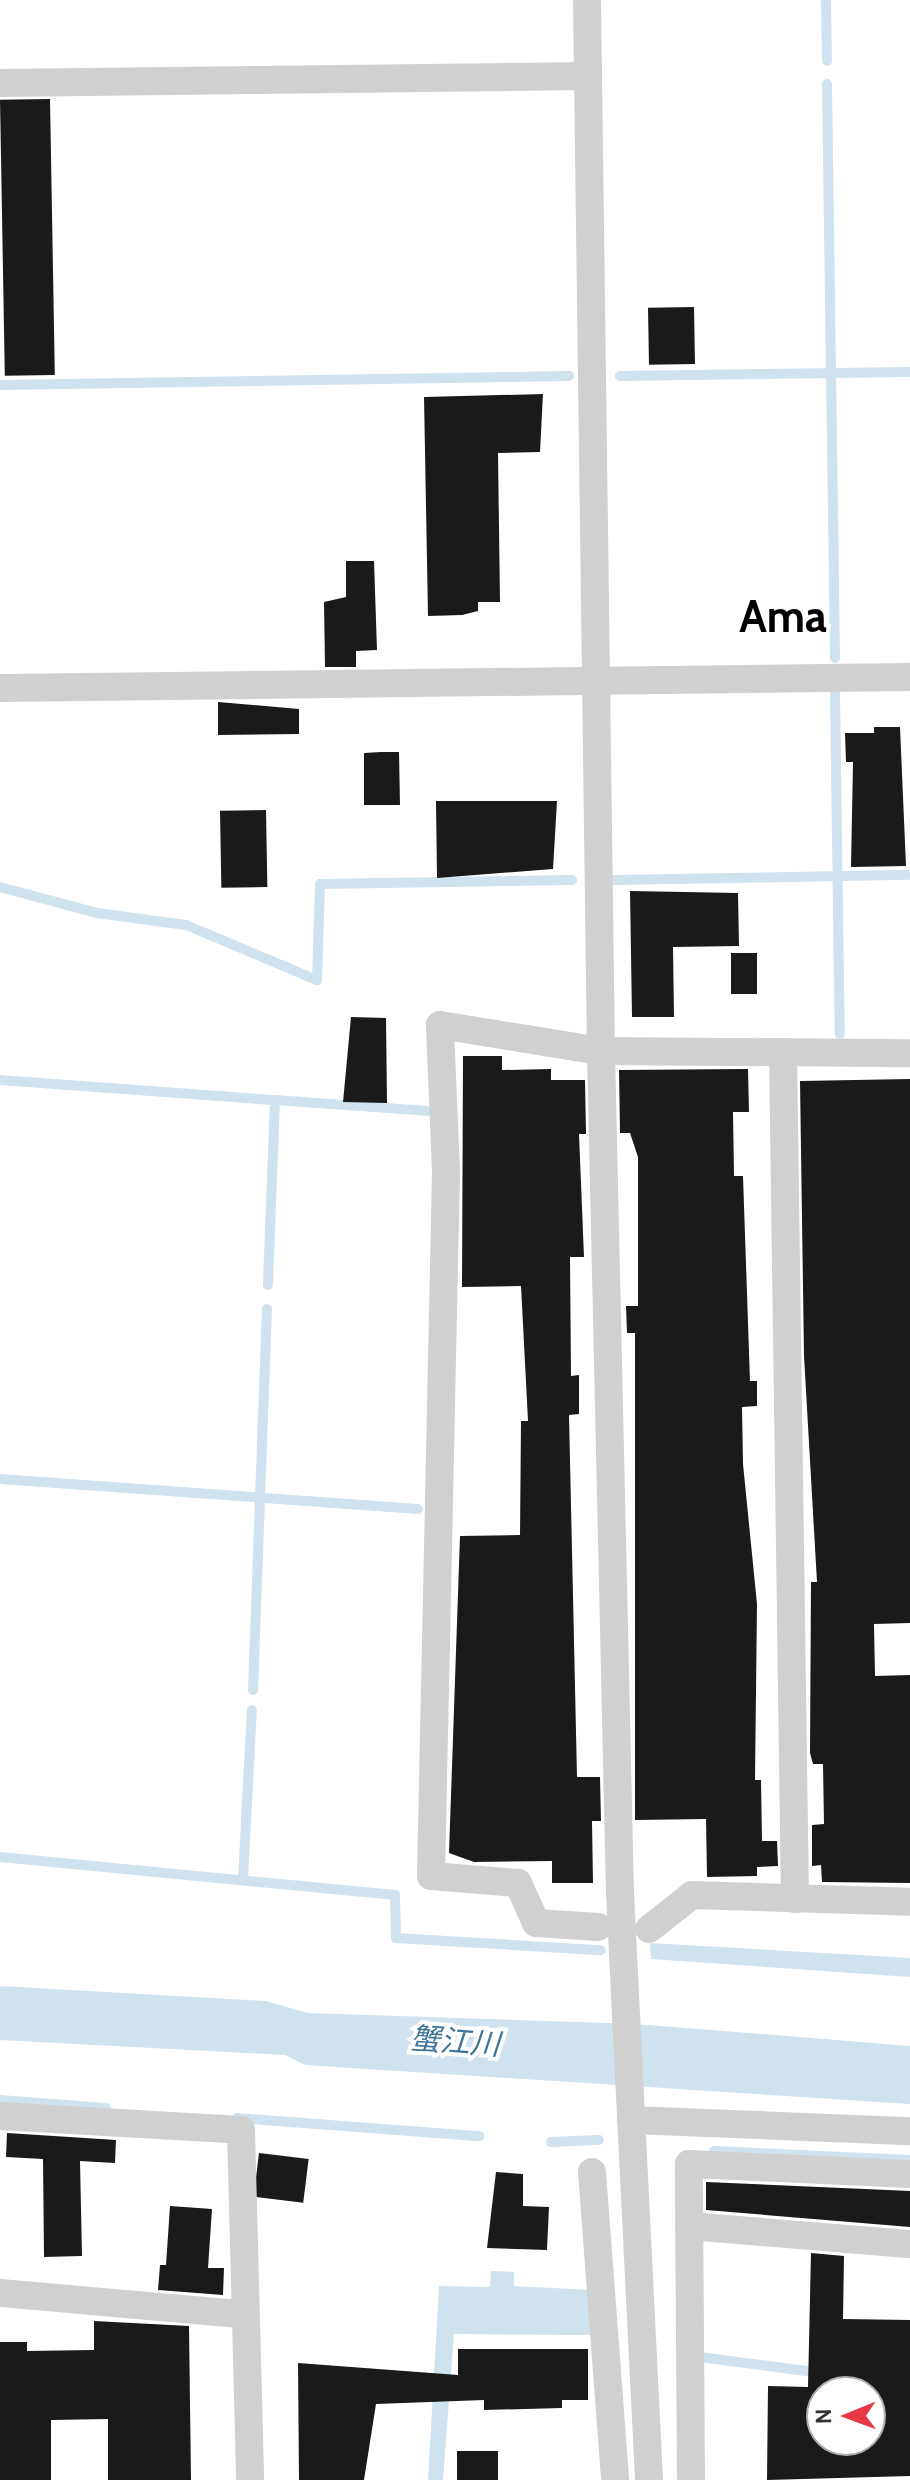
<!DOCTYPE html>
<html>
<head>
<meta charset="utf-8">
<style>
  body { margin:0 }
  #map { position:relative; width:910px; height:2480px; overflow:hidden; background:#fff; font-family:Cabin,"Noto Sans JP",sans-serif }
  div>[style] { position:absolute }
  .water>* { inset:0; background:#cfe2ee }
  .stream>* { height:10px; margin:-5px; padding:0 5px; transform-origin:5px; border-radius:5px; background:#cfe2ee }
  .building>* { inset:0; background:#1a1a1a; transform-origin:0 0 }
  .minor>* { height:28px; margin:-14px; padding:0 14px; transform-origin:14px; border-radius:14px; background:#d0d0d0 }
  span { translate:-50% -50%; white-space:nowrap; text-align:center; line-height:1.15; -webkit-text-stroke:8px #fff; paint-order:stroke }
  .water-label { font-size:30px; color:#3f7597; font-style:italic }
  .town-label { font-size:44px; color:#000; font-weight:700 }
  .north { position:absolute; left:806px; top:2376px; width:80px; height:80px; box-sizing:border-box; background:#fff; border:2px solid #adadad; border-radius:50%; rotate:269deg; font-size:22px; font-weight:700; line-height:32px; text-align:center; color:#333 }
  .north::after { content:''; display:block; margin:auto; width:28px; height:36px; background:#e63946; clip-path:polygon(50% 0,100% 100%,50% 72%,0 100%) }
</style>
</head>
<body>
<div id="map">
  <div class="water">
    <div style="clip-path:polygon(650px 1943px,910px 1958px,910px 1977px,651px 1959px)"></div>
    <div style="clip-path:polygon(0 1986px,266px 2001px,308px 2013px,636px 2024px,910px 2046px,910px 2104px,305px 2065px,285px 2055px,0 2040px)"></div>
    <div style="clip-path:polygon(491px 2271px,514px 2272px,514px 2286px,592px 2290px,593px 2335px,454px 2334px,443px 2480px,428px 2480px,439px 2286px,490px 2287px)"></div>
  </div>
  <div class="stream">
    <div style="left:826px;top:0;width:61px;rotate:89.1deg"></div>
    <div style="left:827px;top:84px;width:574px;rotate:89.2deg"></div>
    <div style="left:620px;top:376px;width:290px;rotate:-0.8deg"></div>
    <div style="left:0;top:385px;width:569px;rotate:-0.91deg"></div>
    <div style="left:835px;top:694px;width:340px;rotate:89.2deg"></div>
    <div style="left:614px;top:880px;width:296px;rotate:-1deg"></div>
    <div style="left:0;top:887px;width:100px;rotate:15deg"></div>
    <div style="left:97px;top:913px;width:90px;rotate:7.7deg"></div>
    <div style="left:186px;top:925px;width:142px;rotate:22.8deg"></div>
    <div style="left:317px;top:980px;width:96px;rotate:-88.2deg"></div>
    <div style="left:320px;top:884px;width:252px;rotate:-0.9deg"></div>
    <div style="left:0;top:1080px;width:276px;rotate:4.2deg"></div>
    <div style="left:275px;top:1100px;width:185px;rotate:92.2deg"></div>
    <div style="left:275px;top:1100px;width:152px;rotate:4.1deg"></div>
    <div style="left:0;top:1479px;width:419px;rotate:4.1deg"></div>
    <div style="left:253px;top:1690px;width:381px;rotate:-87.9deg"></div>
    <div style="left:0;top:1857px;width:397px;rotate:5.5deg"></div>
    <div style="left:395px;top:1895px;width:43px;rotate:88.7deg"></div>
    <div style="left:396px;top:1938px;width:205px;rotate:3.4deg"></div>
    <div style="left:243px;top:1879px;width:169px;rotate:-87deg"></div>
    <div style="left:0;top:2100px;width:106px;rotate:4.3deg"></div>
    <div style="left:237px;top:2118px;width:243px;rotate:4.3deg"></div>
    <div style="left:551px;top:2142px;width:48px;rotate:-2.4deg"></div>
    <div style="left:714px;top:2151px;width:196px;rotate:2.6deg"></div>
    <div style="left:700px;top:2357px;width:122px;rotate:7.5deg"></div>
  </div>
  <div class="building">
    <div style="left:50px;top:99px;width:276px;height:50px;rotate:89deg"></div>
    <div style="left:694px;top:307px;width:57px;height:46px;rotate:89deg"></div>
    <div style="clip-path:polygon(543px 394px,540px 452px,498px 453px,500px 602px,478px 602px,478px 611px,462px 615px,428px 616px,424px 397px)"></div>
    <div style="clip-path:polygon(346px 561px,374px 561px,377px 650px,356px 651px,356px 667px,325px 667px,324px 602px,346px 597px)"></div>
    <div style="clip-path:polygon(218px 702px,299px 709px,299px 734px,218px 735px)"></div>
    <div style="clip-path:polygon(874px 727px,900px 727px,906px 866px,851px 867px,853px 762px,846px 762px,845px 733px,874px 733px)"></div>
    <div style="clip-path:polygon(381px 752px,399px 752px,400px 805px,364px 805px,364px 753px)"></div>
    <div style="clip-path:polygon(436px 801px,557px 801px,553px 869px,437px 878px)"></div>
    <div style="left:266px;top:810px;width:77px;height:46px;rotate:89deg"></div>
    <div style="clip-path:polygon(630px 891px,738px 893px,739px 946px,673px 947px,674px 1017px,632px 1017px)"></div>
    <div style="left:731px;top:953px;width:26px;height:41px"></div>
    <div style="clip-path:polygon(351px 1017px,386px 1018px,387px 1103px,343px 1102px)"></div>
    <div style="clip-path:polygon(463px 1056px,502px 1056px,502px 1070px,551px 1069px,551px 1080px,585px 1080px,586px 1134px,579px 1134px,584px 1257px,570px 1257px,571px 1376px,579px 1375px,579px 1414px,569px 1415px,577px 1777px,600px 1777px,601px 1821px,592px 1821px,593px 1883px,552px 1883px,552px 1861px,474px 1862px,449px 1853px,460px 1536px,520px 1535px,521px 1421px,528px 1421px,521px 1286px,462px 1287px)"></div>
    <div style="clip-path:polygon(748px 1069px,749px 1112px,733px 1112px,734px 1176px,743px 1176px,750px 1381px,757px 1381px,757px 1406px,742px 1407px,743px 1464px,757px 1604px,755px 1780px,761px 1780px,762px 1841px,777px 1841px,778px 1866px,757px 1867px,757px 1876px,707px 1877px,706px 1819px,635px 1820px,635px 1333px,627px 1333px,626px 1306px,638px 1306px,638px 1157px,630px 1133px,620px 1133px,619px 1070px)"></div>
    <div style="clip-path:polygon(910px 1079px,910px 1623px,874px 1624px,875px 1676px,910px 1675px,910px 1883px,822px 1882px,821px 1865px,812px 1866px,812px 1825px,824px 1824px,823px 1764px,813px 1764px,810px 1753px,811px 1582px,817px 1582px,804px 1356px,800px 1081px)"></div>
    <div style="clip-path:polygon(7px 2133px,116px 2140px,115px 2163px,80px 2161px,82px 2256px,44px 2257px,43px 2159px,6px 2157px)"></div>
    <div style="left:259px;top:2153px;width:50px;height:44px;rotate:7deg"></div>
    <div style="clip-path:polygon(496px 2172px,523px 2174px,523px 2206px,549px 2207px,547px 2250px,487px 2248px)"></div>
    <div style="clip-path:polygon(706px 2182px,910px 2191px,910px 2227px,706px 2210px)"></div>
    <div style="clip-path:polygon(170px 2206px,212px 2209px,208px 2268px,224px 2268px,223px 2295px,158px 2290px,160px 2265px,166px 2265px)"></div>
    <div style="clip-path:polygon(evenodd,811px 2253px,844px 2256px,843px 2319px,910px 2320px,910px 2476px,767px 2480px,768px 2386px,808px 2387px,811px 2253px,822px 2392px,870px 2392px,870px 2440px,822px 2440px,822px 2392px)"></div>
    <div style="clip-path:polygon(94px 2321px,189px 2326px,191px 2480px,108px 2480px,108px 2419px,51px 2420px,51px 2480px,0 2480px,0 2342px,27px 2342px,27px 2351px,94px 2350px)"></div>
    <div style="clip-path:polygon(458px 2349px,588px 2349px,588px 2400px,562px 2400px,562px 2408px,484px 2410px,484px 2400px,376px 2404px,364px 2480px,299px 2480px,298px 2363px,458px 2375px)"></div>
    <div style="left:498px;top:2451px;width:29px;height:41px;rotate:90deg"></div>
  </div>
  <div class="minor">
    <div style="left:587px;top:0;width:1051px;rotate:89.24deg"></div>
    <div style="left:601px;top:1051px;width:842px;rotate:88.71deg"></div>
    <div style="left:620px;top:1893px;width:588px;rotate:87.17deg"></div>
    <div style="left:0;top:83px;width:588px;rotate:-0.68deg"></div>
    <div style="left:0;top:688px;width:910px;rotate:-0.69deg"></div>
    <div style="left:783px;top:1052px;width:847px;rotate:89.19deg"></div>
    <div style="left:598px;top:1927px;width:62px;rotate:-176.3deg"></div>
    <div style="left:536px;top:1923px;width:44px;rotate:-114.2deg"></div>
    <div style="left:518px;top:1883px;width:87px;rotate:-175.4deg"></div>
    <div style="left:431px;top:1876px;width:705px;rotate:-88.78deg"></div>
    <div style="left:446px;top:1171px;width:146px;rotate:-92.4deg"></div>
    <div style="left:440px;top:1025px;width:163px;rotate:9.2deg"></div>
    <div style="left:601px;top:1051px;width:309px;rotate:0.4deg"></div>
    <div style="left:649px;top:1929px;width:55px;rotate:-38.3deg"></div>
    <div style="left:692px;top:1895px;width:218px;rotate:1.8deg"></div>
    <div style="left:0;top:2116px;width:241px;rotate:3.3deg"></div>
    <div style="left:241px;top:2130px;width:350px;rotate:88.5deg"></div>
    <div style="left:631px;top:2120px;width:279px;rotate:2.3deg"></div>
    <div style="left:592px;top:2172px;width:309px;rotate:85.7deg"></div>
    <div style="left:689px;top:2226px;width:222px;rotate:4.7deg"></div>
    <div style="left:0;top:2293px;width:243px;rotate:5deg"></div>
    <div style="left:691px;top:2480px;width:316px;rotate:-90.4deg"></div>
    <div style="left:689px;top:2164px;width:221px;rotate:2.6deg"></div>
  </div>
  <div class="water-label">
    <span style="left:455px;top:2042px;rotate:4deg">蟹江川</span>
  </div>
  <div class="town-label">
    <span style="left:783px;top:617px">Ama</span>
  </div>
  <div class="north">N</div>
</div>
</body>
</html>
